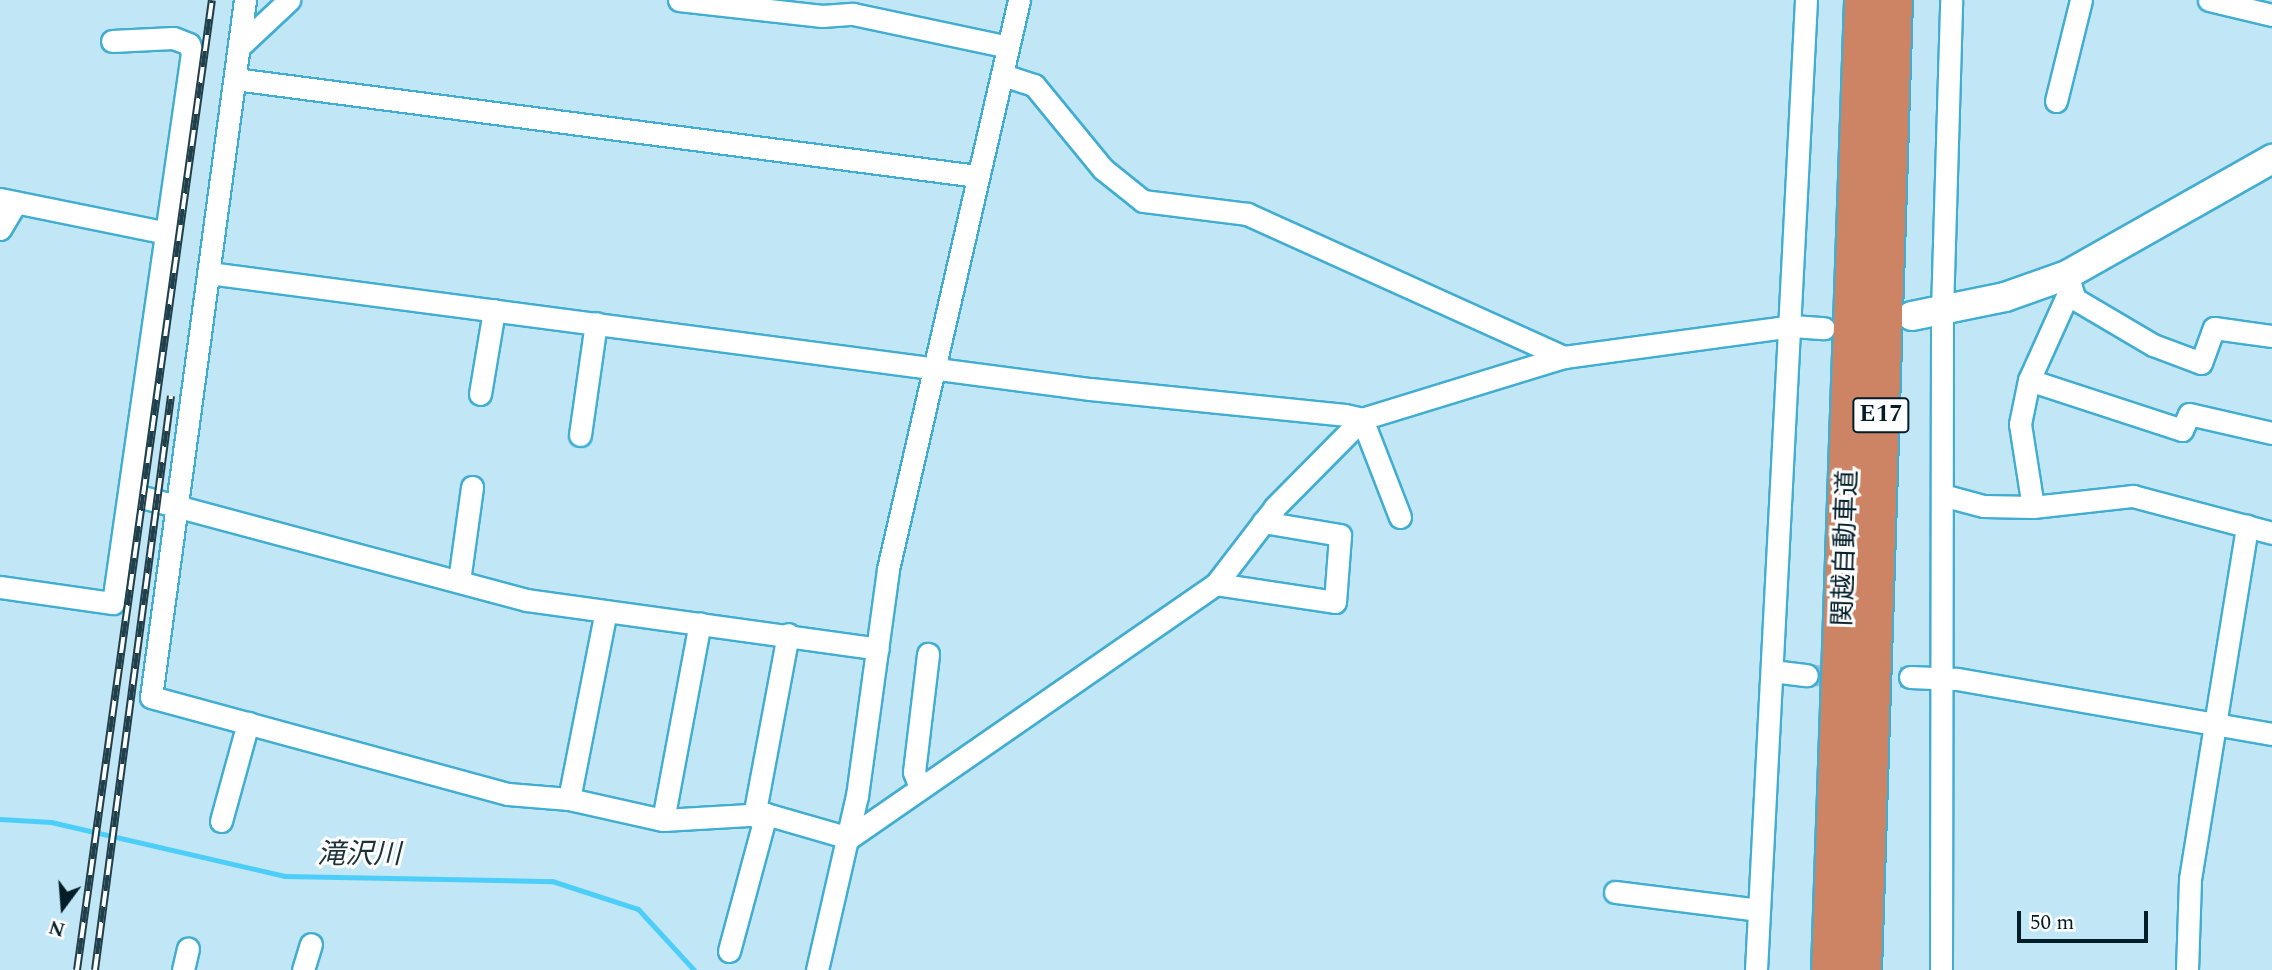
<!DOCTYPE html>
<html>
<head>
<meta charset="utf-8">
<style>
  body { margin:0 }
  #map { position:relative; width:2272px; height:970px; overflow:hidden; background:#c1e6f5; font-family:Spectral,"Noto Sans JP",serif }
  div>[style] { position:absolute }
  .stream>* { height:5px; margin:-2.5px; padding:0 2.5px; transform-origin:2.5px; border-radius:2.5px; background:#4dcef9 }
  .street-tunnel>* { height:21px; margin-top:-10.5px; transform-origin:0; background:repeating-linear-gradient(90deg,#9abecc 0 21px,transparent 0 31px) }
  .roads { filter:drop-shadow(2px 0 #41aed1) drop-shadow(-2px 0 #41aed1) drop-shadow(0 2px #41aed1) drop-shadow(0 -2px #41aed1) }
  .street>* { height:21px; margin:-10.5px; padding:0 10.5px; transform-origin:10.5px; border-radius:10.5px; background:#fff }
  .secondary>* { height:28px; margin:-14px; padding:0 14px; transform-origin:14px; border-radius:14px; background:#fff }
  .highway>* { height:37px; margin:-18.5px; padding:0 18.5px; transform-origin:18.5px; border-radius:18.5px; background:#cd8465 }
  .rail>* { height:8px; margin-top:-4px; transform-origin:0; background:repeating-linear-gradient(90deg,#fff 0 16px,#203f4a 0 32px); box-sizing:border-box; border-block:2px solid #203f4a }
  span { translate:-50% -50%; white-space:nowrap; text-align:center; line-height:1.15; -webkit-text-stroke:6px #fff; paint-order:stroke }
  .shield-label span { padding:2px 5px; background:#fff; border:2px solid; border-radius:5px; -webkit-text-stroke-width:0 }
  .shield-label { font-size:24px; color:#001d28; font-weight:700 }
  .street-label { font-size:26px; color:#001d28 }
  .water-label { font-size:28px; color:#1d333b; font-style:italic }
  .north { position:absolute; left:28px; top:872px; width:70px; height:70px; -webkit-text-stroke:5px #fff; paint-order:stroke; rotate:196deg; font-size:19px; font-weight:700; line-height:28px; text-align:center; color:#001d28 }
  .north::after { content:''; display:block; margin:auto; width:24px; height:32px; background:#001d28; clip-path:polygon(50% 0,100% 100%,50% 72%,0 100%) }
  .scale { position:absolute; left:2017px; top:911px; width:131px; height:32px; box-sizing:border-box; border:4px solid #001d28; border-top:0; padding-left:9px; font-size:21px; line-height:24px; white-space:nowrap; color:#001d28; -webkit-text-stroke:5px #fff; paint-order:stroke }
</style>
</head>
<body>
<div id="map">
  <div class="stream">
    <div style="left:0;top:819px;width:51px;rotate:3.4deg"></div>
    <div style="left:51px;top:822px;width:240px;rotate:13deg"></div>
    <div style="left:285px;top:876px;width:267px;rotate:1.1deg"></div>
    <div style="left:552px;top:881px;width:90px;rotate:18deg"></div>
    <div style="left:638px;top:909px;width:83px;rotate:47.4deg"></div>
  </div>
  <div class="street-tunnel">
    <div style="left:1807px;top:675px;width:103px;rotate:1.1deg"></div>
  </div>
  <div class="roads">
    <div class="street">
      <div style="left:245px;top:0;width:703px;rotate:97.68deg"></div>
      <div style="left:151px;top:697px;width:370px;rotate:15.2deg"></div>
      <div style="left:508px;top:794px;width:61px;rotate:4.7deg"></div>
      <div style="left:569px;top:799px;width:96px;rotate:12.6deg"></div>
      <div style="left:663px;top:820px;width:103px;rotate:-3.3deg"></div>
      <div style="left:766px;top:814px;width:86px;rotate:16.1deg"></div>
      <div style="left:849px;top:838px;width:446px;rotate:-34.7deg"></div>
      <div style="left:1216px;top:584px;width:97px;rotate:-52.5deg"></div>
      <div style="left:1275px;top:507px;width:124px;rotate:-45.3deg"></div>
      <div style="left:1362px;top:419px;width:211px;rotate:-17.1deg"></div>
      <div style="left:1564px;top:357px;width:230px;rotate:-7.7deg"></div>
      <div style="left:1792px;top:326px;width:32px;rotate:4deg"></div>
      <div style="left:679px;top:0;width:144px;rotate:6.4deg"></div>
      <div style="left:822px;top:16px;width:31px;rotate:-4deg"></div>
      <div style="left:853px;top:14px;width:158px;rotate:12deg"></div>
      <div style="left:2209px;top:0;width:65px;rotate:13.4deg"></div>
      <div style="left:239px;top:47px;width:69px;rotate:-43.2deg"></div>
      <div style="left:1003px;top:75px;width:33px;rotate:18deg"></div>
      <div style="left:1034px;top:85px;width:109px;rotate:50.6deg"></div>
      <div style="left:1103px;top:169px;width:51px;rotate:38.7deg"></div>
      <div style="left:1143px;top:201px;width:105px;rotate:7.1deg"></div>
      <div style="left:1247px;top:214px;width:348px;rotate:24.3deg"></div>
      <div style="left:235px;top:79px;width:748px;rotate:7.45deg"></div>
      <div style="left:2056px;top:101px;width:104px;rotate:-76.1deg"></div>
      <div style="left:0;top:199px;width:170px;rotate:11.5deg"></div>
      <div style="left:0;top:229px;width:31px;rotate:-59deg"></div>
      <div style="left:209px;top:273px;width:889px;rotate:7.5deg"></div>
      <div style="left:1090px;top:389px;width:256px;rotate:5.8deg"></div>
      <div style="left:1345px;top:415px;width:17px;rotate:13deg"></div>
      <div style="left:1362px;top:419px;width:105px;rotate:68.8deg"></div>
      <div style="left:2068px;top:278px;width:22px;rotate:72deg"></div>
      <div style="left:2075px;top:299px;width:91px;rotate:30.5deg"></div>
      <div style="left:2153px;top:345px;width:51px;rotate:20.6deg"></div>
      <div style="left:2201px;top:363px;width:37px;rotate:-70deg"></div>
      <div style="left:2214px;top:328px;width:59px;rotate:7.9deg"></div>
      <div style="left:2071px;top:287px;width:102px;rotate:114.3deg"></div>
      <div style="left:2029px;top:380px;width:161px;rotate:18.1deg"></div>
      <div style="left:2182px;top:430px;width:17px;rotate:-66deg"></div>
      <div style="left:2189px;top:414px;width:85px;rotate:12.9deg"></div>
      <div style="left:2029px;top:380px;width:45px;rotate:101.6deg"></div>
      <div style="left:2020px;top:424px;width:84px;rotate:81.1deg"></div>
      <div style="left:480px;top:394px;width:85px;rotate:-80.5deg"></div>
      <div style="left:580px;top:435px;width:113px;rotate:-81.9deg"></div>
      <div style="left:131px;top:494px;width:410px;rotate:15deg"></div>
      <div style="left:527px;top:600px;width:354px;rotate:7.9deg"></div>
      <div style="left:1946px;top:496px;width:39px;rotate:15deg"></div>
      <div style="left:1984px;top:506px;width:49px;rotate:1.2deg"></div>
      <div style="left:2033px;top:507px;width:101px;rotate:-6.3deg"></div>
      <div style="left:2133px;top:496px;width:144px;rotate:14.9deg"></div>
      <div style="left:459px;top:581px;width:95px;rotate:-82.1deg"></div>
      <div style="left:1216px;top:584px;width:120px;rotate:8.6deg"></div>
      <div style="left:1335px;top:602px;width:67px;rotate:-85.7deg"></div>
      <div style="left:1340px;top:535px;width:78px;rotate:-170.4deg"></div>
      <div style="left:0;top:587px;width:114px;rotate:8.1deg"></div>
      <div style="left:113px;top:603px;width:556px;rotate:-81.83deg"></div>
      <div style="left:192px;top:53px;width:9px;rotate:-108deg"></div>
      <div style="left:189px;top:44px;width:17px;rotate:-159deg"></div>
      <div style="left:173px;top:38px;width:61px;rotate:177.2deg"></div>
      <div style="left:1772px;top:671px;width:35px;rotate:7deg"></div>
      <div style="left:1910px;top:677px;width:47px;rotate:2.4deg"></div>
      <div style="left:1957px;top:679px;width:320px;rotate:9.9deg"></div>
      <div style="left:920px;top:787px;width:16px;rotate:-112deg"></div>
      <div style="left:914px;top:772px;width:119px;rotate:-83.2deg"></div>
      <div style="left:569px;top:799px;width:187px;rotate:-78.9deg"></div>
      <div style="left:754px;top:816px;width:185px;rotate:-79.4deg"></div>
      <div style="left:663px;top:820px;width:200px;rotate:-79.4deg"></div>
      <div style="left:221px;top:821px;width:102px;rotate:-74.6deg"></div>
      <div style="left:1615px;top:892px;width:145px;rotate:7.1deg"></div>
      <div style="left:729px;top:951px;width:142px;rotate:-74.9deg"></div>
      <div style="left:183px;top:970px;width:22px;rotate:-77deg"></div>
      <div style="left:303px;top:970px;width:27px;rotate:-73deg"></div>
      <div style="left:817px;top:970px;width:179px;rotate:-77.1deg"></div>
      <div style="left:857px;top:796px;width:229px;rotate:-82.2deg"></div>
      <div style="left:888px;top:569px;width:584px;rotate:-77.03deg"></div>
      <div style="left:1756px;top:970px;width:971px;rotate:-87.05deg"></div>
      <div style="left:1941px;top:970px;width:659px;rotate:-89.91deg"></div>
      <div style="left:1942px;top:311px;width:311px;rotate:-88.3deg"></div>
      <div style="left:2187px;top:970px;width:91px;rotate:-88.1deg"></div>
      <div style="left:2190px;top:879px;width:358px;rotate:-80.8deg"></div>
    </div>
    <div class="secondary">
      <div style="left:1912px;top:316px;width:95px;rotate:-11.5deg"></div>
      <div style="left:2005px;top:297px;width:66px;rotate:-19.5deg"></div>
      <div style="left:2067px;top:275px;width:236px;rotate:-29.5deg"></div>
    </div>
    <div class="highway">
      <div style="left:1830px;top:970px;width:971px;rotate:-88.05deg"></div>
      <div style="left:1862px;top:970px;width:970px;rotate:-88.17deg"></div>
    </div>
  </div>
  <div class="rail">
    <div style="left:77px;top:970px;width:979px;rotate:-82.08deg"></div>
    <div style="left:95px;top:970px;width:579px;rotate:-82.46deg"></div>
  </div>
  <div class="shield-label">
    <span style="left:1881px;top:415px">E17</span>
  </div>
  <div class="street-label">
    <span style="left:1846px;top:548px;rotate:-88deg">関越自動車道</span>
  </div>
  <div class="water-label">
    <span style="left:359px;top:855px">滝沢川</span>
  </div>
  <div class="north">N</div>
  <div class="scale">50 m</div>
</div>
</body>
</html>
